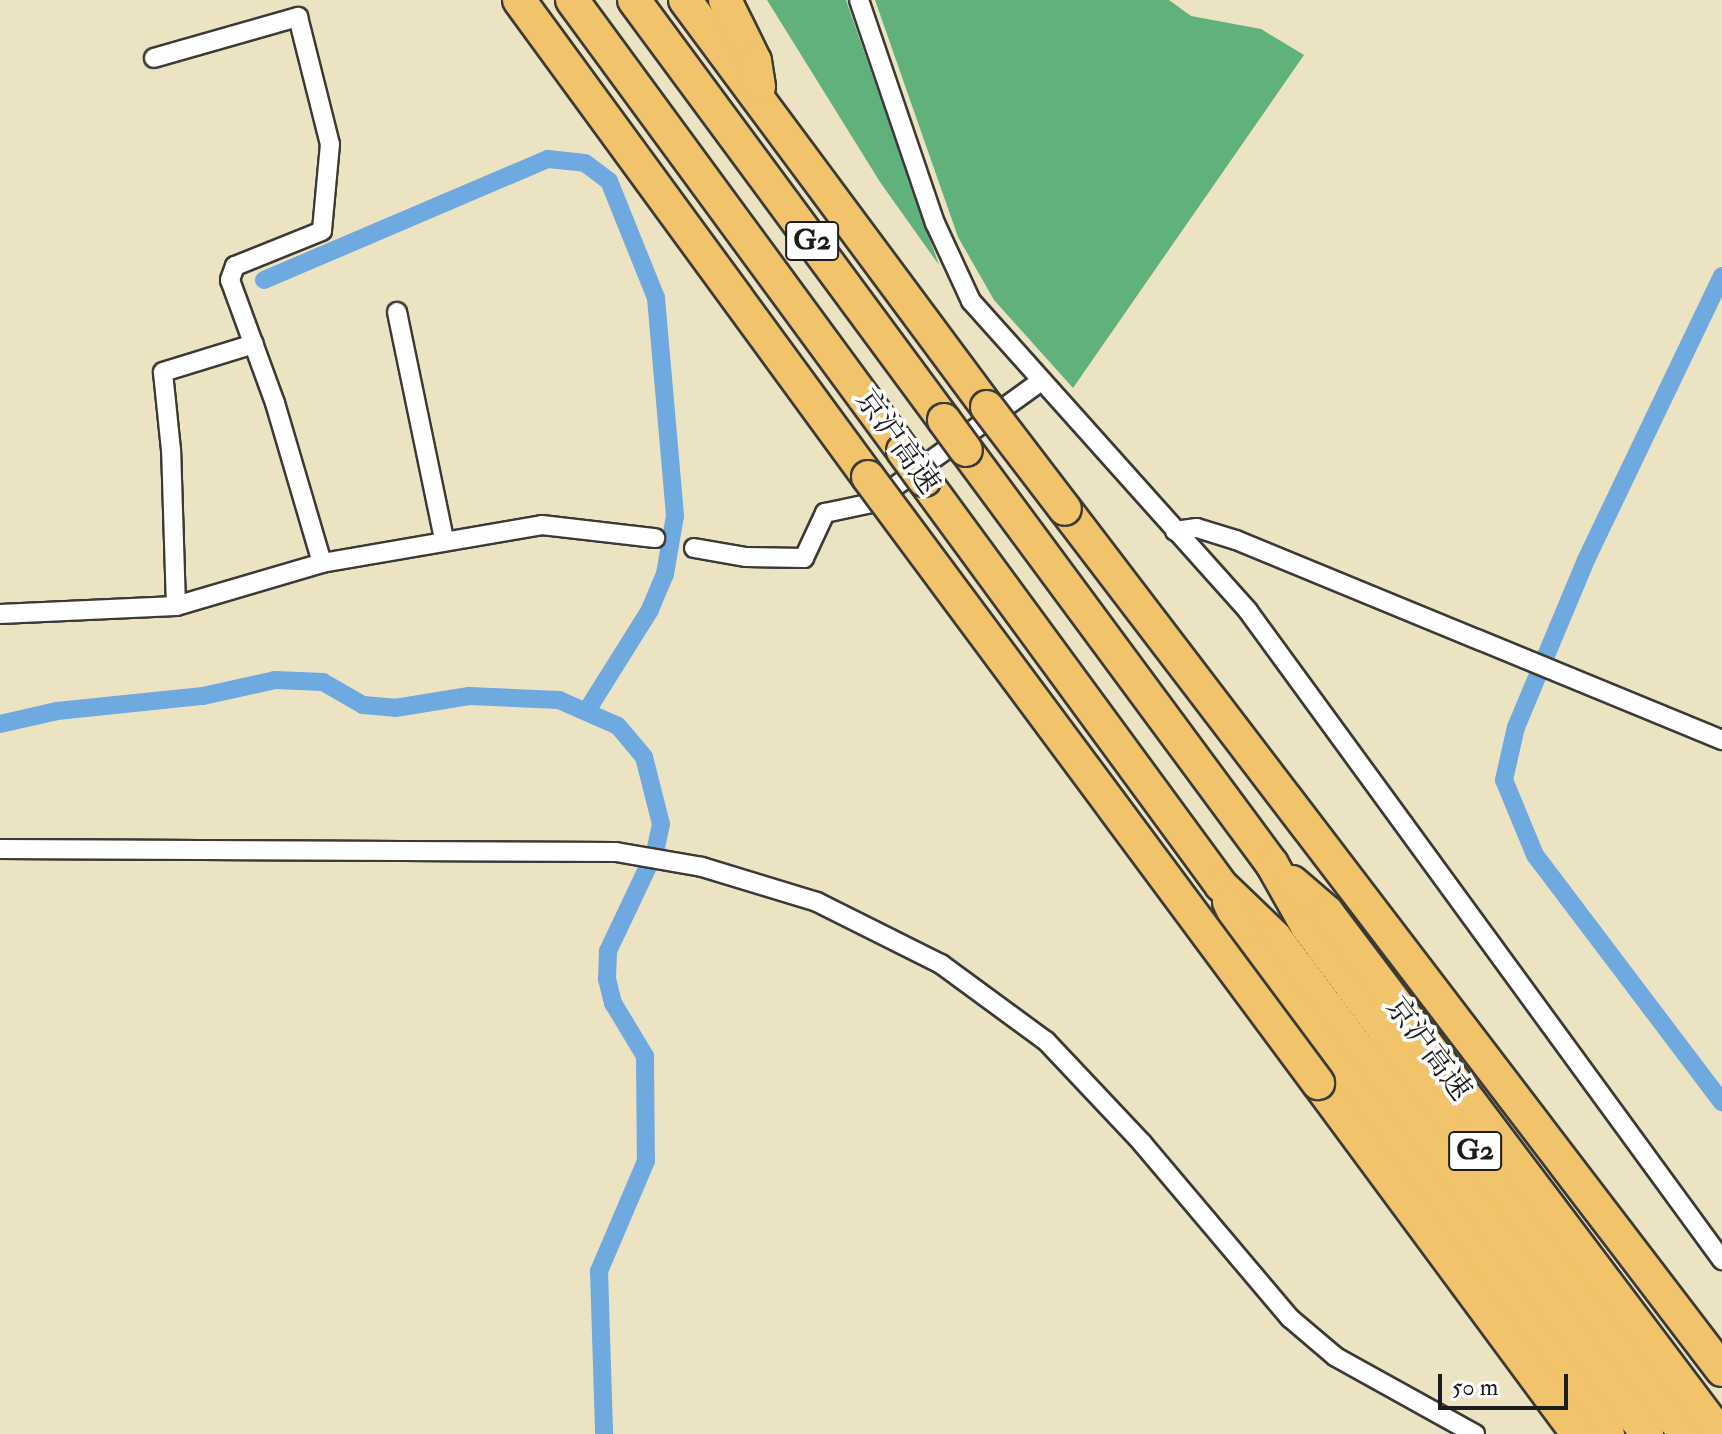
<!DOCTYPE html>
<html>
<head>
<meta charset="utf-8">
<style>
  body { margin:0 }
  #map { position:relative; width:1722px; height:1434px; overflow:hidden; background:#ece3c3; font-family:"IM FELL Double Pica","Noto Serif SC",serif }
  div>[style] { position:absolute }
  .forest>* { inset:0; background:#61b17d }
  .canal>* { height:18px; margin:-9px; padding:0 9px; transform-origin:9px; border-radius:9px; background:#6ea9df }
  .roads { filter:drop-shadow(2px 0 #3b3a35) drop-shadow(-2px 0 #3b3a35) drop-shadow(0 2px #3b3a35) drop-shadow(0 -2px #3b3a35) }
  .street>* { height:18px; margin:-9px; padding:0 9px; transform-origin:9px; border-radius:9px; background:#fff }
  .highway>* { height:32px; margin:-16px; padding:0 16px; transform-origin:16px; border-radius:16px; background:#f1c36a }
  .bridges { filter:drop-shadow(2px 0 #3b3a35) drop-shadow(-2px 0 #3b3a35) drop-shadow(0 2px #3b3a35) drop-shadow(0 -2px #3b3a35) }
  .highway-bridge>* { height:32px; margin:-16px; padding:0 16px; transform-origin:16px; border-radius:16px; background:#f1c36a }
  span { translate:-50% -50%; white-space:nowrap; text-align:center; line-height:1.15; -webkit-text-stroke:7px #fff; paint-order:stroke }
  .shield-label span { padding:2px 6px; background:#fff; border:2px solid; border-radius:6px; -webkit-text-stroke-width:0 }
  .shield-label { font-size:28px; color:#1c1c1c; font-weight:700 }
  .street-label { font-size:30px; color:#1c1c1c }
  .scale { position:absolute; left:1438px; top:1374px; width:130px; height:36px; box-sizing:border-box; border:4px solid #1c1c1c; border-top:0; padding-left:10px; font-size:24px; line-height:28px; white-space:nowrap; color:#1c1c1c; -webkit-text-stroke:6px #fff; paint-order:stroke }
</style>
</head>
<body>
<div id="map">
  <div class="forest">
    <div style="clip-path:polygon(767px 0,846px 0,939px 265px,880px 182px)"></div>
    <div style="clip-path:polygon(875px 0,1169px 0,1191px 16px,1261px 29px,1304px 55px,1073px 388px,994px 300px,958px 237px)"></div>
  </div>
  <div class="canal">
    <div style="left:1722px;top:276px;width:315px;rotate:115.6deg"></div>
    <div style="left:1586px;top:560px;width:181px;rotate:112.7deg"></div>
    <div style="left:1516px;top:727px;width:54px;rotate:102.8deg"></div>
    <div style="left:1504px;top:780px;width:81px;rotate:67.5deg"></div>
    <div style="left:1535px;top:855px;width:310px;rotate:52.9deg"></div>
    <div style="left:264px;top:280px;width:309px;rotate:-23.1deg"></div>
    <div style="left:548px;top:159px;width:37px;rotate:6deg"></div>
    <div style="left:585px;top:163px;width:30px;rotate:37deg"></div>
    <div style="left:609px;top:181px;width:126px;rotate:68.1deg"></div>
    <div style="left:656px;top:298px;width:219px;rotate:85deg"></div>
    <div style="left:675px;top:516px;width:59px;rotate:99.8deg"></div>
    <div style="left:665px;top:574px;width:39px;rotate:113deg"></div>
    <div style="left:650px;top:610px;width:117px;rotate:122.1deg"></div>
    <div style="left:0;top:724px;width:58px;rotate:-12.8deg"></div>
    <div style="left:57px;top:711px;width:147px;rotate:-5.9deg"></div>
    <div style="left:203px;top:696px;width:74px;rotate:-12.5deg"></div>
    <div style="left:275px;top:680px;width:48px;rotate:2.4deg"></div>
    <div style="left:323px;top:682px;width:46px;rotate:29.9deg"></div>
    <div style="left:363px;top:705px;width:32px;rotate:5deg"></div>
    <div style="left:395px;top:708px;width:75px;rotate:-9.2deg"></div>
    <div style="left:469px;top:696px;width:90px;rotate:2.5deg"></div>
    <div style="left:559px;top:700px;width:64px;rotate:23.8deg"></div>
    <div style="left:618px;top:726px;width:40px;rotate:50deg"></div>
    <div style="left:644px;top:757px;width:69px;rotate:75.8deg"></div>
    <div style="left:661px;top:824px;width:29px;rotate:102deg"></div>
    <div style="left:655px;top:852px;width:110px;rotate:115.4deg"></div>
    <div style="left:608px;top:951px;width:28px;rotate:92deg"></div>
    <div style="left:607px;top:979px;width:25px;rotate:76deg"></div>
    <div style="left:613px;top:1003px;width:62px;rotate:58.9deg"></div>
    <div style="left:645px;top:1056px;width:105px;rotate:89.5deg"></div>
    <div style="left:646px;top:1161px;width:120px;rotate:113.1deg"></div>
    <div style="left:599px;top:1271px;width:163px;rotate:88.2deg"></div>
  </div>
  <div class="roads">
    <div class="street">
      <div style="left:859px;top:0;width:236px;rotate:71.2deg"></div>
      <div style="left:935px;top:223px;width:86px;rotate:65.2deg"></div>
      <div style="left:971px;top:301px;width:416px;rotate:48.2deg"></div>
      <div style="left:1248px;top:611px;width:804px;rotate:53.86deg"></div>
      <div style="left:154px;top:58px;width:150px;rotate:-15.9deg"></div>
      <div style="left:298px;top:17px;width:131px;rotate:75.9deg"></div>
      <div style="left:330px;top:144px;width:87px;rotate:95.3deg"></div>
      <div style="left:322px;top:231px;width:94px;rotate:158.1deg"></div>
      <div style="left:235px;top:266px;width:15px;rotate:110deg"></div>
      <div style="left:230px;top:280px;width:131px;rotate:69.9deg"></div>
      <div style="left:275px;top:403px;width:167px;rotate:73.6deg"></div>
      <div style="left:397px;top:312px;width:232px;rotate:78.3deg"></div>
      <div style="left:1175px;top:531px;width:22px;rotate:-8deg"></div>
      <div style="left:1197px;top:528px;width:41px;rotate:17.1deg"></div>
      <div style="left:1236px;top:540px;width:526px;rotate:22.37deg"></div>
      <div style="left:694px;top:548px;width:53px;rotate:9.8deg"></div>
      <div style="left:746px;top:557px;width:58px;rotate:1deg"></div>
      <div style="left:804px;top:558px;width:50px;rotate:-65deg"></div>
      <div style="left:825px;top:513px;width:48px;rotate:-12deg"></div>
      <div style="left:872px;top:503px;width:207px;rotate:-35.8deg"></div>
      <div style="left:176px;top:606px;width:156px;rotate:-91.8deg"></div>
      <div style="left:171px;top:450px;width:78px;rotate:-95.9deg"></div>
      <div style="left:163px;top:372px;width:95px;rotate:-17.1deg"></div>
      <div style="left:0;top:614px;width:176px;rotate:-2.6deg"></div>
      <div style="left:176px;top:606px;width:152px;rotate:-16.4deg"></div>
      <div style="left:322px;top:563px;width:223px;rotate:-9.8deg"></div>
      <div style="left:542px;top:525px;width:114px;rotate:6.6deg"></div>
      <div style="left:0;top:849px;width:616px;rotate:0.28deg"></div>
      <div style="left:616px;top:852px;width:87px;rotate:9.9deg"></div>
      <div style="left:702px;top:867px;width:120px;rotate:16.9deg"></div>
      <div style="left:817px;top:902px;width:139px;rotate:26.6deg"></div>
      <div style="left:941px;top:964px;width:130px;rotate:36.3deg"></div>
      <div style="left:1046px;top:1041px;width:140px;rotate:46.7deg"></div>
      <div style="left:1142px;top:1143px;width:229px;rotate:49.8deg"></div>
      <div style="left:1290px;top:1318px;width:60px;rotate:40.3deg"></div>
      <div style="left:1336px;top:1357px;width:159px;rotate:29deg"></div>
    </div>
    <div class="highway">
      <div style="left:519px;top:0;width:591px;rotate:53.81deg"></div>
      <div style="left:572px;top:0;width:559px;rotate:53.72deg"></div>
      <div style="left:634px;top:0;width:522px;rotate:53.57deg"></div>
      <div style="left:685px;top:0;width:507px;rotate:53.42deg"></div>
      <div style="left:725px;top:0;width:68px;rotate:63.8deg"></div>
      <div style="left:755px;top:61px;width:26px;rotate:81deg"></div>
      <div style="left:966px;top:450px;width:515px;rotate:53.53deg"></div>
      <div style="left:1272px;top:864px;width:71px;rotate:60.6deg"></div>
      <div style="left:1307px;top:926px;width:633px;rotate:53.35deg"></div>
      <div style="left:924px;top:480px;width:502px;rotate:53.75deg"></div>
      <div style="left:1221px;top:885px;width:75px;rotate:43.9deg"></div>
      <div style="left:1275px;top:937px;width:621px;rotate:53.19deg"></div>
      <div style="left:1065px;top:509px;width:1083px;rotate:52.65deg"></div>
      <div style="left:1292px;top:882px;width:46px;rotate:40.6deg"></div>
      <div style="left:1327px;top:912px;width:653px;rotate:53.02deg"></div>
      <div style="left:1229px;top:902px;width:56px;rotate:64.8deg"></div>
      <div style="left:1253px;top:953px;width:598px;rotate:53.57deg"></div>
      <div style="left:1318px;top:1083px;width:437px;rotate:53.5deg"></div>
    </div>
  </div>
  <div class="bridges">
    <div class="highway-bridge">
      <div style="left:987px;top:407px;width:128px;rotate:52.6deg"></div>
      <div style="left:944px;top:420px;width:37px;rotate:54deg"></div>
      <div style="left:903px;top:451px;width:36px;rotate:54deg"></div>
      <div style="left:868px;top:477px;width:755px;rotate:53.4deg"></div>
    </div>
  </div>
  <div class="shield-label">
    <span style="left:812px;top:241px">G2</span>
    <span style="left:1475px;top:1151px">G2</span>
  </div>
  <div class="street-label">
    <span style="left:897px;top:442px;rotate:54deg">京沪高速</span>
    <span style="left:1428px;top:1049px;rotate:53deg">京沪高速</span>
  </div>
  <div class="scale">50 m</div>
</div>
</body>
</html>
